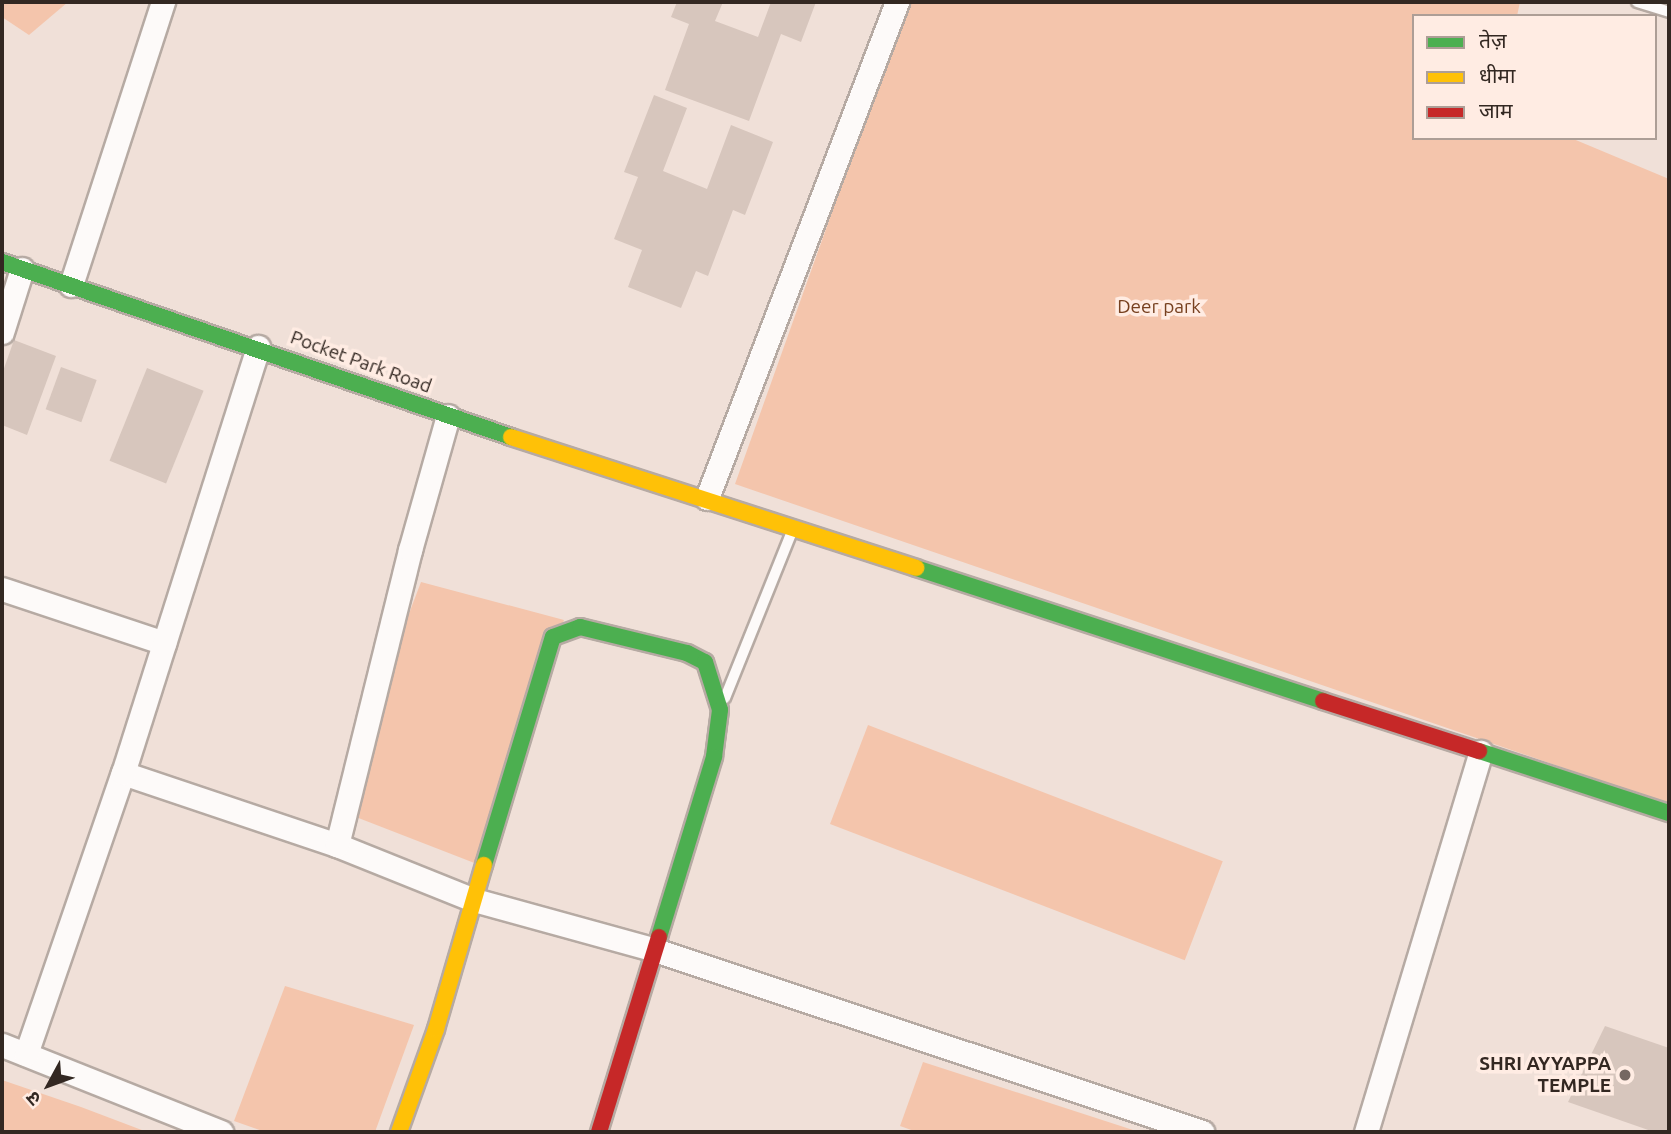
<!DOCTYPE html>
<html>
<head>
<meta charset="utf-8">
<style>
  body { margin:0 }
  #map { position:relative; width:1671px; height:1134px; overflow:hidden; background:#f0e0d8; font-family:Ubuntu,"Noto Sans Devanagari",sans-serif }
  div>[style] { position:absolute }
  .green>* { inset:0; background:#f4c5ac; transform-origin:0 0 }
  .building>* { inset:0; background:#d7c6bd; transform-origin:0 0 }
  .roads { filter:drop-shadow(2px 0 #b6aaa3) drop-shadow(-2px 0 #b6aaa3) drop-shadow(0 2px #b6aaa3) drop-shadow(0 -2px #b6aaa3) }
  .lane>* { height:10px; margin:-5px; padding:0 5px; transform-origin:5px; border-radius:5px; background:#fdfaf9 }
  .street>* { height:23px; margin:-11.5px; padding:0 11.5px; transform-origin:11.5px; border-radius:11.5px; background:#fdfaf9 }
  .fast>* { height:16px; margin:-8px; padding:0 8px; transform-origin:8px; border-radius:8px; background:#4caf50 }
  .slow>* { height:16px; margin:-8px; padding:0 8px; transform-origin:8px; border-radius:8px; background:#ffc107 }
  .jam>* { height:16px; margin:-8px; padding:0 8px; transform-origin:8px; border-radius:8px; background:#c62828 }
  .dots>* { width:19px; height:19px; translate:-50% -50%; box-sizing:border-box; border:4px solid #ffece3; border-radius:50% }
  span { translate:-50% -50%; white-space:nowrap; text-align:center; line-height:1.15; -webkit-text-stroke:7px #ffece3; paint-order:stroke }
  .park-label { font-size:19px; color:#77401f }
  .street-label { font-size:19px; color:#332822 }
  .poi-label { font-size:19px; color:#332822; font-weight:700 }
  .right { translate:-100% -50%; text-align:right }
  .frame { position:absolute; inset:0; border:4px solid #332822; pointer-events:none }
  .legend { position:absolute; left:1412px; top:14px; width:245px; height:126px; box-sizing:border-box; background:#ffece3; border:2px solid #ad9e96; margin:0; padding:9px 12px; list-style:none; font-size:21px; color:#332822 }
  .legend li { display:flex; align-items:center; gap:14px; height:35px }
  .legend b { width:35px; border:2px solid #ad9e96 }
  .north { position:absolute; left:14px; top:1050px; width:70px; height:70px; -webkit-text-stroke:5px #ffece3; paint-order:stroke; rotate:229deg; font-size:19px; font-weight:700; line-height:28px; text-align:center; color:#332822 }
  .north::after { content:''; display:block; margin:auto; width:24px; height:32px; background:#332822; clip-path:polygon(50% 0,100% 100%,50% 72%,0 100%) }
</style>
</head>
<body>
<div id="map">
  <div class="green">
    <div style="clip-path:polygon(2px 2px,68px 2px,29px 35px,2px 17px)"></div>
    <div style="clip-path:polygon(907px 2px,1520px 2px,1517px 16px,1414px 16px,1414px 138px,1571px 138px,1669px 179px,1669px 804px,735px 484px)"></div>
    <div style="clip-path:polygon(421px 582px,564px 620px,477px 864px,343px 812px,378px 695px)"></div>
    <div style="left:868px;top:725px;width:380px;height:106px;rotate:21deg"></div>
    <div style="clip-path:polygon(285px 986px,414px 1025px,375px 1132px,265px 1132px,234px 1121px)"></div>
    <div style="clip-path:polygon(923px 1062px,1133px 1130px,1133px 1132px,917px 1132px,900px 1126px)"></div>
    <div style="clip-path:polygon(2px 1080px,81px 1107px,147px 1132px,2px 1132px)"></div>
  </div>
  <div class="building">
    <div style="clip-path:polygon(677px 2px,723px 2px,715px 21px,758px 37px,771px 2px,816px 2px,801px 42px,781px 34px,749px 121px,665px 90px,689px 24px,671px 17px)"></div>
    <div style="clip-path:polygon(654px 95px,687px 108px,663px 171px,707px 189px,731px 125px,773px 142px,745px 215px,733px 210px,708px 276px,696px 271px,681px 308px,628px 287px,642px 250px,614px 239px,638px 177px,624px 172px)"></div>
    <div style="clip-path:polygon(14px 340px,56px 356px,27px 435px,2px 425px,2px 374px)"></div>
    <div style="left:61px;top:367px;width:38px;height:45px;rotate:20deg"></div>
    <div style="left:147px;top:368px;width:61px;height:100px;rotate:22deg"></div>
    <div style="clip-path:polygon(1605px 1026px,1669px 1048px,1669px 1132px,1654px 1132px,1568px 1102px)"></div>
  </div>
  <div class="roads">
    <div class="lane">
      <div style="left:1637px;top:2px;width:34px;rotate:17deg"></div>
      <div style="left:725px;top:698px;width:180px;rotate:-68.1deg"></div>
    </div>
    <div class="street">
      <div style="left:71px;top:285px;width:298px;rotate:-72deg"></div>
      <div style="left:2px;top:332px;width:66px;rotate:-72.4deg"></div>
      <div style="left:707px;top:498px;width:531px;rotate:-69.04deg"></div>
      <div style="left:2px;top:589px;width:171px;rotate:18.4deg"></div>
      <div style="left:123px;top:773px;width:226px;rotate:18.6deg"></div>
      <div style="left:337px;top:845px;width:148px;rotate:21.9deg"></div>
      <div style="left:474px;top:900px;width:185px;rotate:15.4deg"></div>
      <div style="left:652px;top:949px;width:580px;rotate:18.4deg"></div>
      <div style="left:337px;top:845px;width:304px;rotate:-76.1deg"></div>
      <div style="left:410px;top:550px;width:139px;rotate:-74.2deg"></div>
      <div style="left:2px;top:1045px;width:236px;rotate:21.7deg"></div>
      <div style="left:26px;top:1054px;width:297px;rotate:-71deg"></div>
      <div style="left:123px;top:773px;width:447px;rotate:-72.4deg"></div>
      <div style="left:1366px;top:1132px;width:397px;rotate:-73.2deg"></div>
    </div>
    <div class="fast">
      <div style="left:2px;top:262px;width:538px;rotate:18.97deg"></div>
      <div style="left:916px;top:568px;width:428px;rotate:18.1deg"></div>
      <div style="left:1479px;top:751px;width:200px;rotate:18.1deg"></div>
      <div style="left:484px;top:865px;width:238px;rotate:-73.2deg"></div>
      <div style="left:553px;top:637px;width:29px;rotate:-20deg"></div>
      <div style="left:580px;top:627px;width:110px;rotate:13.7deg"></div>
      <div style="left:687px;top:653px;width:20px;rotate:27deg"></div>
      <div style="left:705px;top:662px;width:50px;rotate:72.6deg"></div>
      <div style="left:720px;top:710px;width:47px;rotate:97.3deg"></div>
      <div style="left:714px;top:757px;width:188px;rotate:107deg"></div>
    </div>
    <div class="slow">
      <div style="left:511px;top:437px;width:426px;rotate:17.9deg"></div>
      <div style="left:399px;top:1132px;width:109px;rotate:-70.2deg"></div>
      <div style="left:436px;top:1029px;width:171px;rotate:-73.7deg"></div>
    </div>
    <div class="jam">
      <div style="left:1323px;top:701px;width:164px;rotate:17.8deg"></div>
      <div style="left:599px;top:1132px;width:204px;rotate:-72.9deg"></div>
    </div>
  </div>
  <div class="dots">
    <div style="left:1625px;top:1075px;background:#756862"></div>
  </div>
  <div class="park-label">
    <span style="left:1159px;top:307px">Deer park</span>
  </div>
  <div class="street-label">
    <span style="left:361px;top:362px;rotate:20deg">Pocket Park Road</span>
  </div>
  <div class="poi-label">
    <span class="right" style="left:1611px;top:1075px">SHRI AYYAPPA<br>TEMPLE</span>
  </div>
  <div class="frame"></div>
  <ul class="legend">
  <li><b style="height:9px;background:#4caf50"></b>तेज़</li>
  <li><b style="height:9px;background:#ffc107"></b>धीमा</li>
  <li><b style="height:9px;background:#c62828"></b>जाम</li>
  </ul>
  <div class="north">उ</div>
</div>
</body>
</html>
